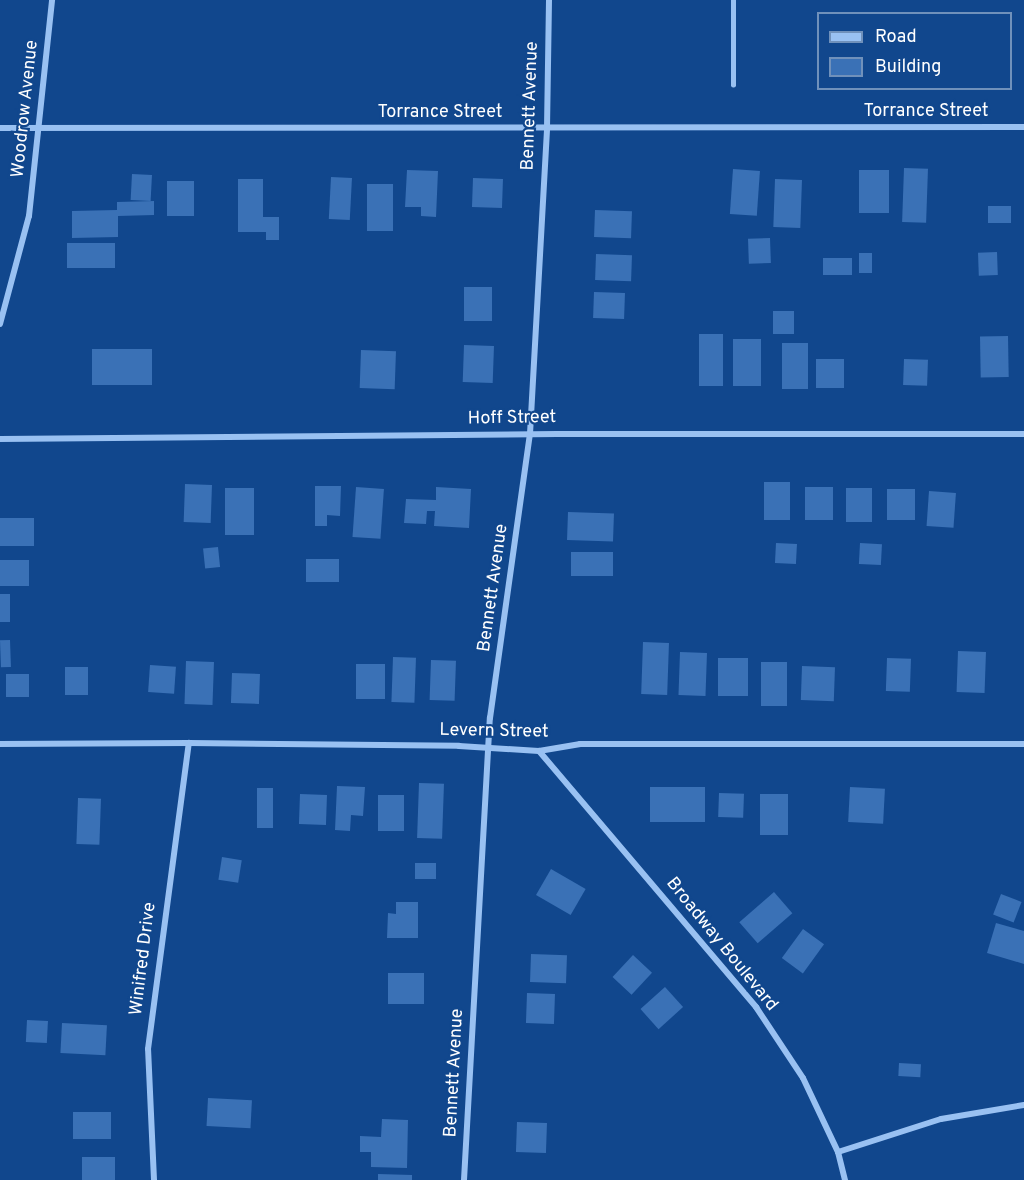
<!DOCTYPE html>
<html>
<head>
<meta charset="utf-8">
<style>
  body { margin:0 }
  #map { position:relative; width:1024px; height:1180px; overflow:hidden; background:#11478d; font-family:Overpass,sans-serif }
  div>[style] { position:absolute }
  .building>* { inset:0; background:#3a71b6; transform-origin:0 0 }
  .service>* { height:4.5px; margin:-2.25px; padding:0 2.25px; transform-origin:2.25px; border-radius:2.25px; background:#99c1f2 }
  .minor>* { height:6px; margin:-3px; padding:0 3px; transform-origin:3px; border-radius:3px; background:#99c1f2 }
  span { translate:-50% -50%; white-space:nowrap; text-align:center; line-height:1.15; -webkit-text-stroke:4.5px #11478d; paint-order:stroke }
  .street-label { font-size:18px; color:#fff }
  .legend { position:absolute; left:817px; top:12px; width:195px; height:78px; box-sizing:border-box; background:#11478d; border:2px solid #7091bb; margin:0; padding:8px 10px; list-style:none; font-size:18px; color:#fff }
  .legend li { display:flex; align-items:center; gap:12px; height:30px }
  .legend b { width:30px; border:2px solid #7091bb }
</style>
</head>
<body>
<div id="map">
  <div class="building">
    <div style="left:904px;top:168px;width:24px;height:54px;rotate:2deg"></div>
    <div style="left:733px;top:169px;width:27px;height:45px;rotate:4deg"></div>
    <div style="clip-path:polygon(407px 170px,438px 171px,436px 217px,421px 216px,421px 207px,405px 207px)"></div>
    <div style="left:859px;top:170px;width:30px;height:43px"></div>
    <div style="left:132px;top:174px;width:20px;height:26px;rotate:3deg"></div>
    <div style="left:331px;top:177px;width:21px;height:42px;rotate:3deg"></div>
    <div style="left:473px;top:178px;width:30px;height:29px;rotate:2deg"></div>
    <div style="clip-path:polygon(238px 179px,263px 179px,263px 217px,279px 217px,279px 240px,266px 240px,266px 232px,238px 232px)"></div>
    <div style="left:775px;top:179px;width:27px;height:48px;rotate:2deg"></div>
    <div style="left:194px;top:181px;width:35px;height:27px;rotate:90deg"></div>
    <div style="left:367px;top:184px;width:26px;height:47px"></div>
    <div style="clip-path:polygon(154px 201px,154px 215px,118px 216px,118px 237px,72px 238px,72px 211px,117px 210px,117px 202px)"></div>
    <div style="left:988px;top:206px;width:23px;height:17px"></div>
    <div style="left:595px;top:210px;width:37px;height:27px;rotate:2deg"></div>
    <div style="left:770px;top:238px;width:25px;height:22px;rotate:88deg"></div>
    <div style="left:67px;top:243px;width:48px;height:25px"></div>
    <div style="left:997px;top:252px;width:23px;height:19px;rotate:88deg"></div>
    <div style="left:859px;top:253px;width:13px;height:20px"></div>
    <div style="left:596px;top:254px;width:36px;height:26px;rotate:2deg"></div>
    <div style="left:852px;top:258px;width:17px;height:29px;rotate:90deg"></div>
    <div style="left:464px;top:287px;width:28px;height:34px"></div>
    <div style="left:594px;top:292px;width:31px;height:26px;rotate:2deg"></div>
    <div style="left:773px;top:311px;width:21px;height:23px"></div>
    <div style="left:699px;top:334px;width:24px;height:52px"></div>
    <div style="left:1008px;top:336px;width:41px;height:28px;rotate:89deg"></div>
    <div style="left:733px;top:339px;width:28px;height:47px"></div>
    <div style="left:782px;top:343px;width:26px;height:46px"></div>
    <div style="left:464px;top:345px;width:30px;height:37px;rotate:2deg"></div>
    <div style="left:92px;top:349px;width:60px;height:36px"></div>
    <div style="left:361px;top:350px;width:35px;height:38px;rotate:2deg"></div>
    <div style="left:816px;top:359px;width:28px;height:29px"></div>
    <div style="left:904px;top:359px;width:24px;height:26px;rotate:2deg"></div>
    <div style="left:764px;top:482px;width:26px;height:38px"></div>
    <div style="left:185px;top:484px;width:27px;height:38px;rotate:2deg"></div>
    <div style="clip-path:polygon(315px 486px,341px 486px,340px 516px,327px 515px,327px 526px,315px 526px)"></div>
    <div style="left:356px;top:487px;width:28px;height:50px;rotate:4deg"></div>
    <div style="clip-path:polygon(436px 487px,471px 489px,469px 528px,434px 526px,435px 511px,427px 511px,426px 524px,404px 523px,406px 499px,436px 500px)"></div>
    <div style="left:805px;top:487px;width:28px;height:33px"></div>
    <div style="left:225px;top:488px;width:29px;height:47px"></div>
    <div style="left:846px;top:488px;width:26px;height:34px"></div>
    <div style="left:887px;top:489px;width:28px;height:31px"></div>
    <div style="left:929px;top:491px;width:27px;height:35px;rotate:4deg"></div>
    <div style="left:568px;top:512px;width:46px;height:28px;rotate:2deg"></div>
    <div style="left:0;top:518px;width:34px;height:28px"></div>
    <div style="left:776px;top:543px;width:21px;height:20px;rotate:3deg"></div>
    <div style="left:860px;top:543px;width:22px;height:21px;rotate:3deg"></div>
    <div style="left:218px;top:547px;width:20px;height:15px;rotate:84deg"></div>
    <div style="left:571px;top:552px;width:42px;height:24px"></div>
    <div style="left:306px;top:559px;width:33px;height:23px"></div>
    <div style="left:29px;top:560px;width:26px;height:29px;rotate:90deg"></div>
    <div style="left:10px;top:594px;width:28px;height:10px;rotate:90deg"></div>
    <div style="left:10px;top:640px;width:27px;height:10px;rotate:88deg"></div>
    <div style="left:643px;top:642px;width:26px;height:52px;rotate:2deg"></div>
    <div style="left:958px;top:651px;width:28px;height:41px;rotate:2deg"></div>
    <div style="left:680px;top:652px;width:27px;height:43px;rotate:2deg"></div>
    <div style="left:393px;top:657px;width:23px;height:45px;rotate:2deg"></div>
    <div style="left:718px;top:658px;width:30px;height:38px"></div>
    <div style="left:887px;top:658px;width:24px;height:33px;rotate:2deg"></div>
    <div style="left:431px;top:660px;width:25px;height:40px;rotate:2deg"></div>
    <div style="left:186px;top:661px;width:28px;height:43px;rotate:2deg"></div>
    <div style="left:761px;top:662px;width:26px;height:44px"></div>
    <div style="left:356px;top:664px;width:29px;height:35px"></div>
    <div style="left:150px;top:665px;width:26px;height:27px;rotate:4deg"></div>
    <div style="left:802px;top:666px;width:33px;height:34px;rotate:2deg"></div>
    <div style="left:65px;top:667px;width:23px;height:28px"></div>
    <div style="left:232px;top:673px;width:28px;height:30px;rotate:2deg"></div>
    <div style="left:6px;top:674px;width:23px;height:23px"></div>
    <div style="left:419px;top:783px;width:25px;height:55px;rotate:2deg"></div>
    <div style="clip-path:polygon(337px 786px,365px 787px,363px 816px,351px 815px,350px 831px,335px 830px)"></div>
    <div style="left:650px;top:787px;width:55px;height:35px"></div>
    <div style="left:850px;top:787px;width:35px;height:35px;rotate:3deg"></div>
    <div style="left:257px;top:788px;width:16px;height:40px"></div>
    <div style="left:719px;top:793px;width:25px;height:24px;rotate:2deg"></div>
    <div style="left:300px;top:794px;width:27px;height:30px;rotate:2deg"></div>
    <div style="left:788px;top:794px;width:41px;height:28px;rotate:90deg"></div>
    <div style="left:378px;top:795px;width:26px;height:36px"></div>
    <div style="left:78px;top:798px;width:23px;height:46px;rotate:2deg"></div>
    <div style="left:222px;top:857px;width:20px;height:23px;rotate:9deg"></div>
    <div style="left:415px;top:863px;width:21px;height:16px"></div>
    <div style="left:551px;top:869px;width:40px;height:30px;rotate:30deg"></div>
    <div style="left:774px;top:892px;width:28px;height:46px;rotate:49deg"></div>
    <div style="left:1001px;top:894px;width:22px;height:22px;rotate:21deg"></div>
    <div style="clip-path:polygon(396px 902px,418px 902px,418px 938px,387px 938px,388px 913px,396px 914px)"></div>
    <div style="clip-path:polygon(996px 923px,1024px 931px,1024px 964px,987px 953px)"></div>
    <div style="left:803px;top:929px;width:26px;height:36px;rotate:36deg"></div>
    <div style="left:531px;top:954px;width:36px;height:28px;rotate:2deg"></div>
    <div style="left:633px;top:955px;width:26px;height:30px;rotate:43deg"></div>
    <div style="left:388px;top:973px;width:36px;height:31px"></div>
    <div style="left:665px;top:987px;width:27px;height:33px;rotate:48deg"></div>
    <div style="left:527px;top:993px;width:28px;height:30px;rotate:2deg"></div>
    <div style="left:27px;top:1020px;width:21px;height:22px;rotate:3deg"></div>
    <div style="left:62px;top:1023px;width:45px;height:30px;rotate:3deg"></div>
    <div style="left:899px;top:1063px;width:22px;height:13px;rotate:3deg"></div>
    <div style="left:208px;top:1098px;width:44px;height:28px;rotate:3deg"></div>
    <div style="left:111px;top:1112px;width:27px;height:38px;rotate:90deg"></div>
    <div style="clip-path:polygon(382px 1119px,408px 1120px,407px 1168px,371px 1167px,371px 1152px,360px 1152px,360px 1136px,381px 1137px)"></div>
    <div style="left:517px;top:1122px;width:30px;height:30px;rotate:2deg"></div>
    <div style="left:82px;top:1157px;width:33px;height:23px"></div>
    <div style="clip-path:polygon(378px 1174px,412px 1175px,412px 1180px,378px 1180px)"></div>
  </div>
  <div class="service">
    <div style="left:733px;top:85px;width:85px;rotate:-90deg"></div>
  </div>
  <div class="minor">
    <div style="left:0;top:128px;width:1024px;rotate:-0.06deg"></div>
    <div style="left:0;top:324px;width:112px;rotate:-75deg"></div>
    <div style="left:29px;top:216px;width:217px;rotate:-83.9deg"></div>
    <div style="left:0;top:439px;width:557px;rotate:-0.51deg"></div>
    <div style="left:557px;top:434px;width:467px"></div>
    <div style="left:0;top:744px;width:189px;rotate:-0.3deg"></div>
    <div style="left:189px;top:743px;width:270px;rotate:0.6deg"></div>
    <div style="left:459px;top:746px;width:80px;rotate:3.6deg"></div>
    <div style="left:539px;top:751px;width:42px;rotate:-9.7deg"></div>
    <div style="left:580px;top:744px;width:444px"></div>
    <div style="left:539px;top:751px;width:336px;rotate:49.7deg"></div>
    <div style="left:756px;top:1007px;width:85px;rotate:56.5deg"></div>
    <div style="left:803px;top:1078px;width:82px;rotate:64.7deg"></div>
    <div style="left:838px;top:1152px;width:29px;rotate:76deg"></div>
    <div style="left:838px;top:1152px;width:108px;rotate:-17.8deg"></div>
    <div style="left:941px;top:1119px;width:84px;rotate:-9.6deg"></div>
    <div style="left:154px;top:1180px;width:131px;rotate:-92.6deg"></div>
    <div style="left:148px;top:1049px;width:309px;rotate:-82.4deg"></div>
    <div style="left:464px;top:1180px;width:463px;rotate:-86.8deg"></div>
    <div style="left:490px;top:718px;width:287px;rotate:-82deg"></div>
    <div style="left:530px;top:434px;width:306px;rotate:-86.8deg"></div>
    <div style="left:547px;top:128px;width:128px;rotate:-89.1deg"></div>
  </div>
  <div class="street-label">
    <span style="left:531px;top:106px;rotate:-88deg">Bennett Avenue</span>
    <span style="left:26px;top:109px;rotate:-84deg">Woodrow Avenue</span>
    <span style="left:926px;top:112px">Torrance Street</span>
    <span style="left:440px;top:113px">Torrance Street</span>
    <span style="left:512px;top:419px;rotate:-1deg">Hoff Street</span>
    <span style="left:494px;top:588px;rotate:-82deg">Bennett Avenue</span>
    <span style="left:494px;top:732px;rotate:1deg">Levern Street</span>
    <span style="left:721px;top:945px;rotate:51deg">Broadway Boulevard</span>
    <span style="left:144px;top:959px;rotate:-83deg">Winifred Drive</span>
    <span style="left:455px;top:1073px;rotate:-87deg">Bennett Avenue</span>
  </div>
  <ul class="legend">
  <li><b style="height:8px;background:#99c1f2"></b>Road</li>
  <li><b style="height:16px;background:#3a71b6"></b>Building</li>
  </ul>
</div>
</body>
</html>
